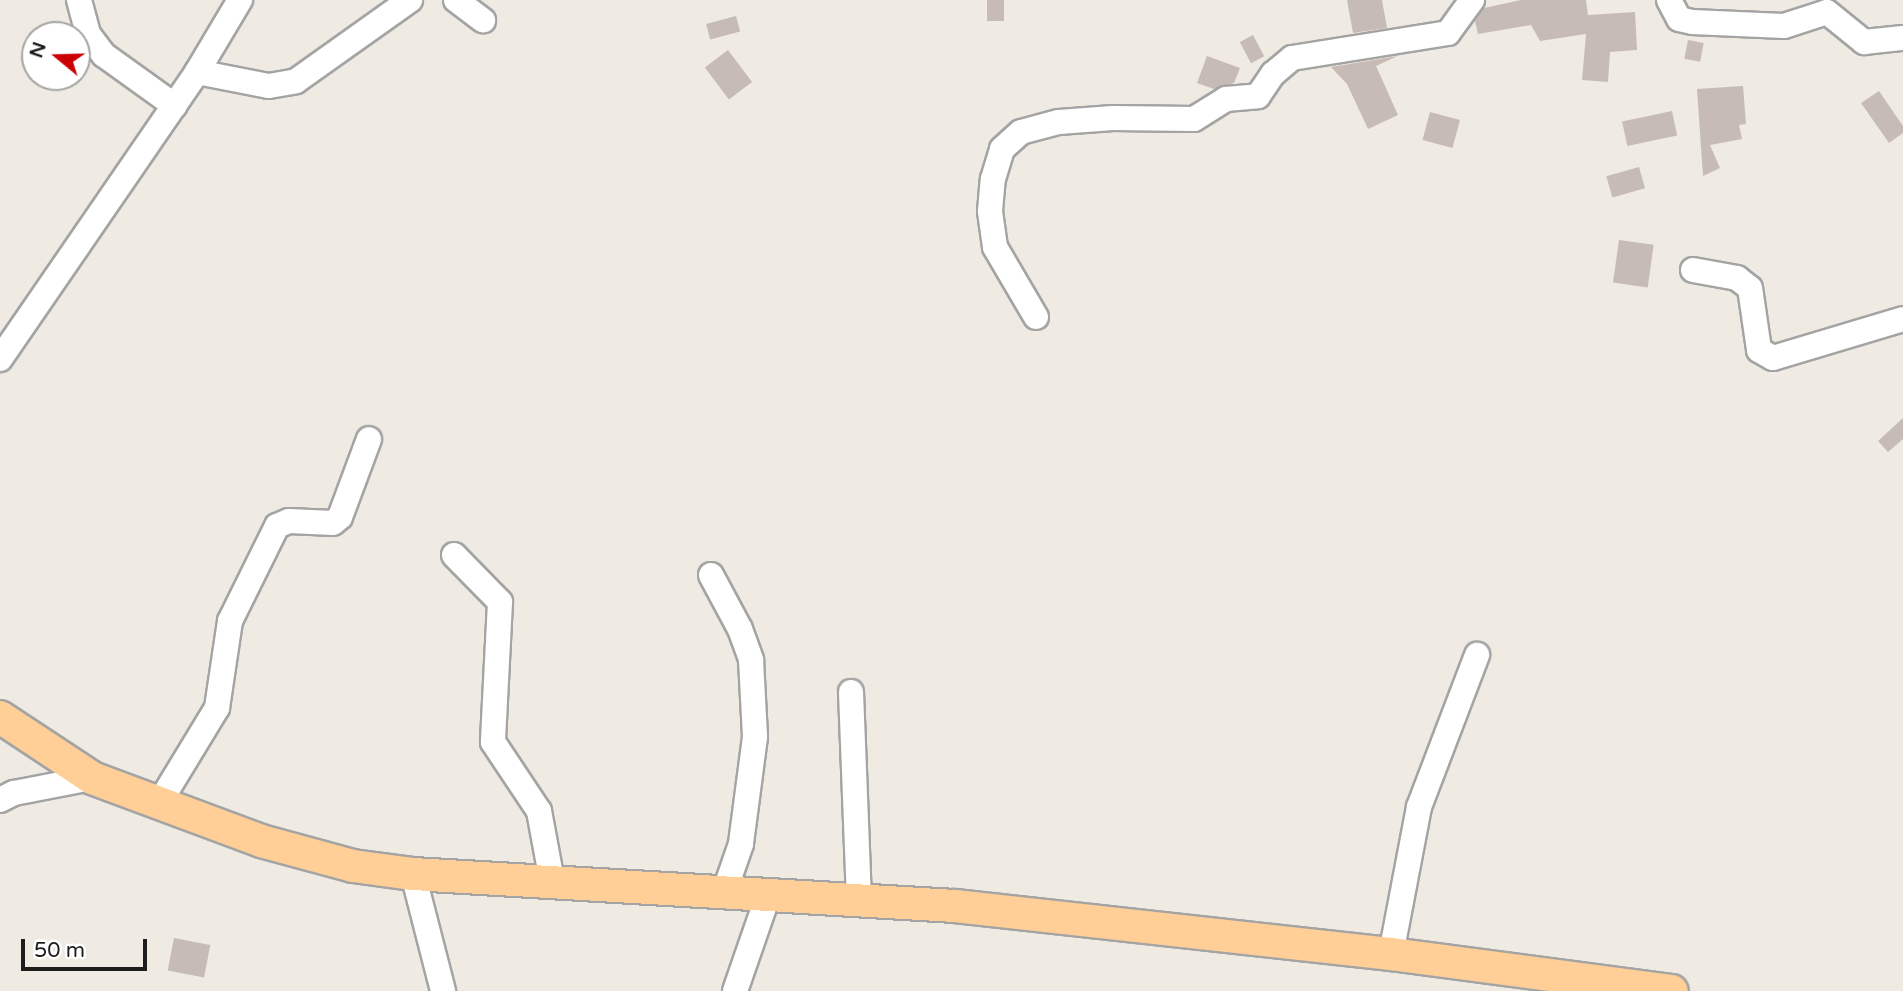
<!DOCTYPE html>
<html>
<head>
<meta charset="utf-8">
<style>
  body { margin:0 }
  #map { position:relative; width:1903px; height:991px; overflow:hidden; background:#efeae2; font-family:"Varela Round",sans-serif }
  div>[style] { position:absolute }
  .building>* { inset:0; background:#c7bcb5; transform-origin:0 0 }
  .roads { filter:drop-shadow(2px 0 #a4a4a4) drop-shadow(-2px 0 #a4a4a4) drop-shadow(0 2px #a4a4a4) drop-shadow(0 -2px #a4a4a4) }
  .minor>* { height:24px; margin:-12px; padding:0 12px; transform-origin:12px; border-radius:12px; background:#fff }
  .major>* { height:32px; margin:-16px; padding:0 16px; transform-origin:16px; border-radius:16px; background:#ffcf97 }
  span { translate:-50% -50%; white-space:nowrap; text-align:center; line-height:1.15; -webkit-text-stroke:6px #fff; paint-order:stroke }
  .north { position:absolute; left:21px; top:21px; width:70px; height:70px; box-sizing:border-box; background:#fff; border:2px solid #a5a5a5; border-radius:50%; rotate:289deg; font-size:19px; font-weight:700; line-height:28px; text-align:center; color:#1d1d1d }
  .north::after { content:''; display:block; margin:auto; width:24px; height:32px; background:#ca0005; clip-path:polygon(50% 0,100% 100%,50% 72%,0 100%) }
  .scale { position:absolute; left:21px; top:939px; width:126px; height:32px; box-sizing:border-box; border:4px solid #1d1d1d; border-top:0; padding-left:9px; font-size:21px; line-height:24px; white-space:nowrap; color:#1d1d1d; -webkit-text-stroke:5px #fff; paint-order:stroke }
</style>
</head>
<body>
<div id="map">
  <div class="building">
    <div style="left:987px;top:0;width:17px;height:21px"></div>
    <div style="clip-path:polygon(1347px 0,1382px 0,1387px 28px,1353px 33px)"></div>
    <div style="clip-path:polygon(1521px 0,1586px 0,1588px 15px,1635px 12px,1637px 50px,1610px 52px,1608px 82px,1582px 80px,1586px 34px,1540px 41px,1531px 25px,1478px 34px,1475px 21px,1484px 8px)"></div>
    <div style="left:736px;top:16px;width:16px;height:31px;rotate:75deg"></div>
    <div style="left:1253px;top:35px;width:24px;height:15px;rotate:62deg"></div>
    <div style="left:1688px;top:40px;width:16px;height:19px;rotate:11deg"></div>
    <div style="left:728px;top:50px;width:40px;height:29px;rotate:53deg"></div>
    <div style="clip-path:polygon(1207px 56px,1240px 68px,1234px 83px,1214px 89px,1197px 83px)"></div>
    <div style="clip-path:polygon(1398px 56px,1376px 66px,1398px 115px,1368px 129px,1347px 84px,1331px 67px)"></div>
    <div style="clip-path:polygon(1743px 86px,1746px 124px,1739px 125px,1742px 139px,1710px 145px,1720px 168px,1703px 176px,1697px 89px)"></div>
    <div style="clip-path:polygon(1879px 91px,1903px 126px,1903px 133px,1889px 143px,1861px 103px)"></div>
    <div style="left:1672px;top:111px;width:25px;height:51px;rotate:78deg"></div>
    <div style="left:1430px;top:112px;width:31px;height:29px;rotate:15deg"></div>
    <div style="left:1639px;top:167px;width:22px;height:34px;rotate:74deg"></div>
    <div style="left:1619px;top:240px;width:35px;height:43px;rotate:8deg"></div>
    <div style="clip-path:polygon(1903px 418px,1903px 439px,1888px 452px,1878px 441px)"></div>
    <div style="left:174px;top:938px;width:37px;height:33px;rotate:11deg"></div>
  </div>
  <div class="roads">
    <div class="minor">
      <div style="left:79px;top:0;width:35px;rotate:75deg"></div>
      <div style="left:88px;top:34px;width:26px;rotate:53deg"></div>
      <div style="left:104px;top:55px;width:87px;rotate:35.7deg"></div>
      <div style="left:456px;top:0;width:34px;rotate:37deg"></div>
      <div style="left:1669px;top:0;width:21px;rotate:62deg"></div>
      <div style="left:1679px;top:19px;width:13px;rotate:13deg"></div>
      <div style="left:1692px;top:22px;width:92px;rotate:2.5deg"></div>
      <div style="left:1784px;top:26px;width:45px;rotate:-18deg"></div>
      <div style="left:1827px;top:12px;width:48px;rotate:39deg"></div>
      <div style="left:1864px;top:42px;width:39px;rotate:-6deg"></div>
      <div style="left:197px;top:72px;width:73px;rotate:11deg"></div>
      <div style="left:269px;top:86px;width:27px;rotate:-10deg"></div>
      <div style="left:296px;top:81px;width:140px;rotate:-35.4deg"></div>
      <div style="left:1693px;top:270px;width:45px;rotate:10.3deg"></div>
      <div style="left:1737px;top:278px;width:16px;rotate:38deg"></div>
      <div style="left:1750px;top:288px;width:63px;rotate:81.7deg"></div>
      <div style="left:1759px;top:350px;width:16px;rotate:30deg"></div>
      <div style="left:1773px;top:358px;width:136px;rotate:-16.7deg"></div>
      <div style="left:1036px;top:317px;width:81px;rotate:-120.4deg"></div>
      <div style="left:995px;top:247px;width:36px;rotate:-98deg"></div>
      <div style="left:990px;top:211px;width:32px;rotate:-85deg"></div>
      <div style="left:993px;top:179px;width:31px;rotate:-73deg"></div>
      <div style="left:1002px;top:149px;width:25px;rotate:-42deg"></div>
      <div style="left:1021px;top:132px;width:39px;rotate:-15deg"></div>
      <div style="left:1059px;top:122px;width:54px;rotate:-4.2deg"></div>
      <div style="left:1113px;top:118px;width:81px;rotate:0.7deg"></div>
      <div style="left:1194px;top:119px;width:38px;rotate:-32deg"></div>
      <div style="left:1226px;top:99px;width:32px;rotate:-5deg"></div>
      <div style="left:1258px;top:96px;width:27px;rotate:-56deg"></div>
      <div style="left:1273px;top:74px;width:25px;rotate:-40deg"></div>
      <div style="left:1292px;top:58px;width:158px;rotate:-9.1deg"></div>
      <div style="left:1448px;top:33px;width:41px;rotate:-54deg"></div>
      <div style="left:0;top:359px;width:348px;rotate:-55.5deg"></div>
      <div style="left:197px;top:72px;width:84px;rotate:-59.2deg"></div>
      <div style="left:454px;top:555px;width:66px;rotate:45.6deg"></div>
      <div style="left:500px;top:602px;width:140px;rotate:92.9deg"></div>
      <div style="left:493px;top:742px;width:83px;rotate:56.3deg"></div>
      <div style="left:539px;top:811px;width:71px;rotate:79.5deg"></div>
      <div style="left:711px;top:575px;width:61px;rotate:61.8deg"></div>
      <div style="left:740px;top:629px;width:33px;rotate:70deg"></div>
      <div style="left:751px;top:660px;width:77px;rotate:87deg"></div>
      <div style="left:755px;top:737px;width:108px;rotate:97.5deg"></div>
      <div style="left:741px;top:844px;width:49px;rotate:109.2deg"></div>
      <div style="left:851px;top:692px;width:207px;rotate:87.8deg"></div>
      <div style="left:0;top:800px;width:16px;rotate:-27deg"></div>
      <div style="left:14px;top:793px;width:79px;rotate:-10.9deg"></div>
      <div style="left:158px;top:805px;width:114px;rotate:-58.7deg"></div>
      <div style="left:217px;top:708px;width:88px;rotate:-81.5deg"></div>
      <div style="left:230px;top:621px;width:106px;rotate:-63.7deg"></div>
      <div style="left:277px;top:526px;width:13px;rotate:-23deg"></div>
      <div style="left:289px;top:521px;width:44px;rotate:2.6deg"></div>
      <div style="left:333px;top:523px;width:9px;rotate:-41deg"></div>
      <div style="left:340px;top:517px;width:83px;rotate:-69.6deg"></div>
      <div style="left:413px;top:874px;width:121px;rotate:75.6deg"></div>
      <div style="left:1391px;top:954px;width:150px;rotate:-79.2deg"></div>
      <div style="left:1419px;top:807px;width:163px;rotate:-69.1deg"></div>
      <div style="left:735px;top:991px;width:104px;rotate:-70.9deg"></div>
    </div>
    <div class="major">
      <div style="left:0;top:717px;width:110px;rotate:33.5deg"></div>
      <div style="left:92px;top:778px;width:180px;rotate:20.4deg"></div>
      <div style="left:261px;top:841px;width:95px;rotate:15.2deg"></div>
      <div style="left:353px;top:866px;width:61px;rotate:7.6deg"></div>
      <div style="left:413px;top:874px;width:543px;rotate:3.38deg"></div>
      <div style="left:955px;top:906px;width:439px;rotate:6.3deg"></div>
      <div style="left:1391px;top:954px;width:283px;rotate:7.5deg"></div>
    </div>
  </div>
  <div class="north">N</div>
  <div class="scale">50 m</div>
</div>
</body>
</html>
